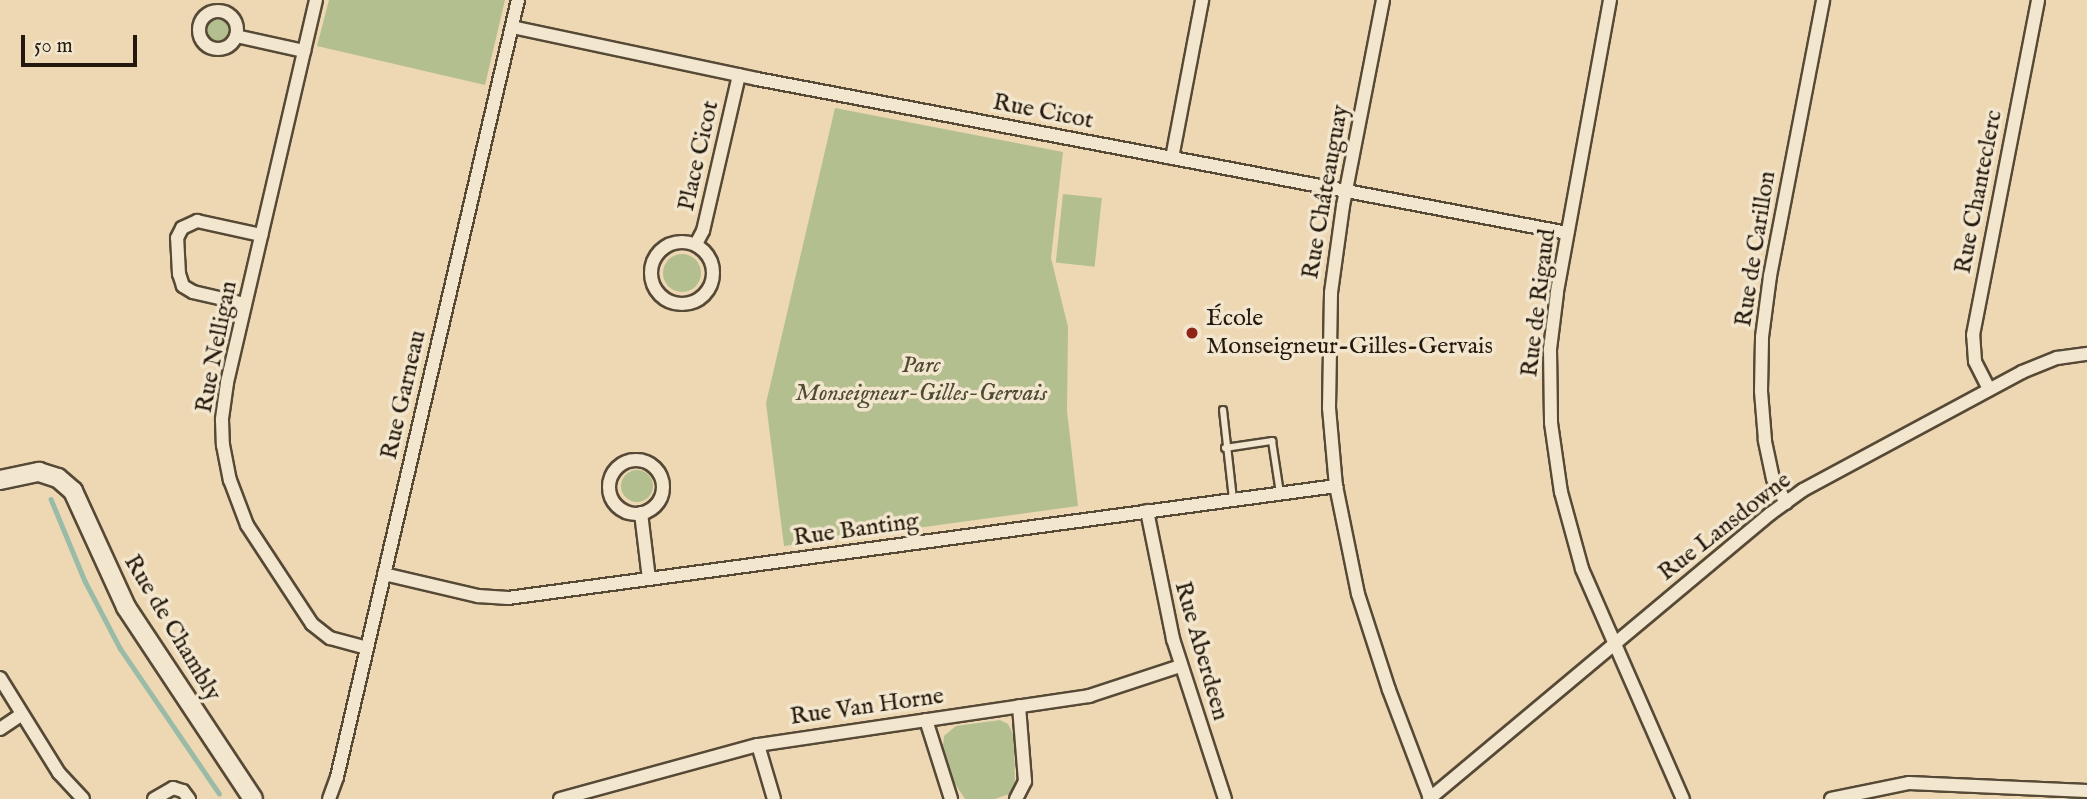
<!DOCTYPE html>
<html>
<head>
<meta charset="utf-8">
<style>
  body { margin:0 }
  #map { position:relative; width:2087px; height:799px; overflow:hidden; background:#edd8b3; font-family:"IM FELL English",serif }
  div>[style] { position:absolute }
  .green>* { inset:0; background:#b4bf8f; transform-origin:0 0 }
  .round { border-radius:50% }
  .stream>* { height:4.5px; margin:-2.25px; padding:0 2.25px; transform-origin:2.25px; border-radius:2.25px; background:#9abba7 }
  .roads { filter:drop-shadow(2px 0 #564936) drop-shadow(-2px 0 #564936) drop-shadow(0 2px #564936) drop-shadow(0 -2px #564936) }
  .lane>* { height:6px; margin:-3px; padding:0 3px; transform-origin:3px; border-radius:3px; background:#f3e6ce }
  .street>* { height:12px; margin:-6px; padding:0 6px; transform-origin:6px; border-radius:6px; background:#f3e6ce }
  .street>.ring { margin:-6px; padding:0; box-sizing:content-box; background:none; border:12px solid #f3e6ce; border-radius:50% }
  .secondary>* { height:18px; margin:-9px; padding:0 9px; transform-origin:9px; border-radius:9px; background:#f3e6ce }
  .dots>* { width:19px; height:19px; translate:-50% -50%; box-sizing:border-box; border:4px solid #f3e6ce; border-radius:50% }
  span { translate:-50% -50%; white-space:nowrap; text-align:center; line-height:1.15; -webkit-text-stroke:7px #f3e6ce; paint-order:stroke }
  .street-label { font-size:24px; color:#23190c }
  .poi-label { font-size:24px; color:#23190c }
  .left { translate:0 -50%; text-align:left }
  .park-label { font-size:24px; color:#4e4b33; font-style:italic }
  .scale { position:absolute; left:21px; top:35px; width:116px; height:32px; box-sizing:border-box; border:4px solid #23190c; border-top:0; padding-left:9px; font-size:21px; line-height:24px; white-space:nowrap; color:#23190c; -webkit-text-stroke:5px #f3e6ce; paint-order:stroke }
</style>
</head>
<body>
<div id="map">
  <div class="green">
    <div style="clip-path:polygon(329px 0,505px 0,485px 85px,317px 46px)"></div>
    <div class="round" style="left:205px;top:17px;width:26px;height:26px"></div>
    <div style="clip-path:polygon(835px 108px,1063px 152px,1051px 258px,1068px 327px,1067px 411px,1078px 506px,784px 546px,766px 403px)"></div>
    <div style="left:1063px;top:194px;width:39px;height:69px;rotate:6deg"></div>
    <div class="round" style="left:663px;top:254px;width:38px;height:38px"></div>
    <div class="round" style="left:621px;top:470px;width:32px;height:32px"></div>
    <div style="clip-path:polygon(1000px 720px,1008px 724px,1014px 736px,1015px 786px,1009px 794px,995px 799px,965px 799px,954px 782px,943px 746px,944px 736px,956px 726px)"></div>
  </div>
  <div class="stream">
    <div style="left:51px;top:499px;width:89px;rotate:67.5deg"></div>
    <div style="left:85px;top:581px;width:76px;rotate:62.4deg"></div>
    <div style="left:120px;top:648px;width:176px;rotate:55.7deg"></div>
  </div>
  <div class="roads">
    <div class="lane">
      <div style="left:1223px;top:410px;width:90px;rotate:83.6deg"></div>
      <div style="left:1225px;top:448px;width:48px;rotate:-8.5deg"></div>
      <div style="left:1272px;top:441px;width:53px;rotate:81.3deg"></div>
    </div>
    <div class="street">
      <div style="left:316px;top:0;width:393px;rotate:103.1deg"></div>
      <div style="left:227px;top:383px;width:37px;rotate:98deg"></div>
      <div style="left:222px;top:420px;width:25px;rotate:88deg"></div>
      <div style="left:223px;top:445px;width:36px;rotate:79deg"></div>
      <div style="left:230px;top:480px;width:48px;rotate:69.3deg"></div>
      <div style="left:247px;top:525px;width:118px;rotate:56.7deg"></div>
      <div style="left:312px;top:624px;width:23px;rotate:38deg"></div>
      <div style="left:330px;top:638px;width:38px;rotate:15deg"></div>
      <div style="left:1383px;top:0;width:210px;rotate:101deg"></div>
      <div style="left:1343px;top:206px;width:88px;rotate:97.9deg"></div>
      <div style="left:1331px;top:293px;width:115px;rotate:91deg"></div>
      <div style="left:1329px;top:408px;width:78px;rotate:84.9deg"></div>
      <div style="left:1336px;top:486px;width:110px;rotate:78.5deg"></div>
      <div style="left:1358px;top:594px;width:101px;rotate:72.1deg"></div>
      <div style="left:1389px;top:690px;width:116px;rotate:69.2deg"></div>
      <div style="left:1610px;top:0;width:298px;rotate:100.3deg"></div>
      <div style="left:1557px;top:293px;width:56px;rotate:97.1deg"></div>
      <div style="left:1550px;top:349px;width:74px;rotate:89.2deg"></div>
      <div style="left:1551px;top:423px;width:70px;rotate:81.8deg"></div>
      <div style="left:1561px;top:492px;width:80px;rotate:74.7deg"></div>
      <div style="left:1582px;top:569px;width:251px;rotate:66.3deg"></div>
      <div class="ring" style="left:199px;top:11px;width:26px;height:26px"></div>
      <div style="left:512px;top:27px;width:250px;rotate:12deg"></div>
      <div style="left:757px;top:79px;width:825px;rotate:10.76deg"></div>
      <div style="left:236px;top:36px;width:70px;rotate:12.4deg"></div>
      <div style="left:1172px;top:158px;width:161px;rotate:-79.2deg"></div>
      <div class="ring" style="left:651px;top:242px;width:50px;height:50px"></div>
      <div style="left:696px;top:244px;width:15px;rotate:-62deg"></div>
      <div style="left:703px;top:231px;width:160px;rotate:-77deg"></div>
      <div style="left:245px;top:304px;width:53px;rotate:-167deg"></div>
      <div style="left:193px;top:292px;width:12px;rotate:-149deg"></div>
      <div style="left:183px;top:286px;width:13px;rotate:-108deg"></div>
      <div style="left:179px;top:274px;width:36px;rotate:-93deg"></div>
      <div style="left:177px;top:238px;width:11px;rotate:-63deg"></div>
      <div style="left:182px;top:228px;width:17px;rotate:-25deg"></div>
      <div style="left:197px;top:221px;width:66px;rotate:12.3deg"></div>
      <div style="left:1989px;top:389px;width:31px;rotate:-117deg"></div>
      <div style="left:1975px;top:361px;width:26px;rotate:-94deg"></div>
      <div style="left:1973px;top:335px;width:341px;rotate:-79deg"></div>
      <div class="ring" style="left:609px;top:460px;width:42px;height:42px"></div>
      <div style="left:1786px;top:503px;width:27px;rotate:-118deg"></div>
      <div style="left:1773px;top:479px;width:40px;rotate:-102deg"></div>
      <div style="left:1765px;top:440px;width:49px;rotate:-94.7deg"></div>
      <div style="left:1761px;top:391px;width:54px;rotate:-88.9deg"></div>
      <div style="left:1762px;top:337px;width:62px;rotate:-82.5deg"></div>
      <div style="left:1770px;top:276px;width:281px;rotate:-79.1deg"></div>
      <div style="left:1147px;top:511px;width:131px;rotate:78.5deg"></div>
      <div style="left:1173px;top:639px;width:168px;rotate:72deg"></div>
      <div style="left:641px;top:513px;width:66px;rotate:83.1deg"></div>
      <div style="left:384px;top:574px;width:97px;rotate:13.2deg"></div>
      <div style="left:478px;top:596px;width:30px;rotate:4deg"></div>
      <div style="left:508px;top:598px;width:836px;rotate:-7.7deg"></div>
      <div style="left:0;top:678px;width:112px;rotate:58.2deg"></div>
      <div style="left:59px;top:773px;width:35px;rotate:47deg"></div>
      <div style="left:926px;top:720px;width:83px;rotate:72.4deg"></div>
      <div style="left:0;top:729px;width:25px;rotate:-34deg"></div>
      <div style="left:758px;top:745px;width:56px;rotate:73.5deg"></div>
      <div style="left:154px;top:799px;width:22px;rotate:-30deg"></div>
      <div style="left:173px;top:788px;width:10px;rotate:17deg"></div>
      <div style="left:183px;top:791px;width:10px;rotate:53deg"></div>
      <div style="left:329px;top:799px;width:23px;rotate:-70deg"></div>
      <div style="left:337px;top:777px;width:798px;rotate:-76.89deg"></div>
      <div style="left:560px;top:799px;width:205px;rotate:-15.3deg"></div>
      <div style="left:758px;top:745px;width:335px;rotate:-8.4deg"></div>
      <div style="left:1089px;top:696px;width:96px;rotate:-18.2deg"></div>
      <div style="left:1016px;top:799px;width:20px;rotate:-63deg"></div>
      <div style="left:1025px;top:781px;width:75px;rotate:-94.6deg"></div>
      <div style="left:1429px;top:799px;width:444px;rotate:-39.9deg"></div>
      <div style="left:1770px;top:514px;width:41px;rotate:-36deg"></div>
      <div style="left:1803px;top:490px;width:249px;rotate:-28.3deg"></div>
      <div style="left:2022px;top:372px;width:38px;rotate:-22deg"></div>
      <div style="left:2057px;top:358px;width:30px;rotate:-8deg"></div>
      <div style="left:1831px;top:799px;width:80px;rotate:-11.6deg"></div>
      <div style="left:1909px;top:783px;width:178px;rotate:2.6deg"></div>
    </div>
    <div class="secondary">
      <div style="left:0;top:480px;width:40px;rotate:-12deg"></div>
      <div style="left:39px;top:472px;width:20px;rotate:18deg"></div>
      <div style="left:58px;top:478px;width:20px;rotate:41deg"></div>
      <div style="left:73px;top:491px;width:128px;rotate:65.4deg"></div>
      <div style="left:126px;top:607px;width:230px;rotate:56.5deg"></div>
    </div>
  </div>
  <div class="dots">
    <div style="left:1192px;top:333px;background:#8f2418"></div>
  </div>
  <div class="street-label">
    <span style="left:1043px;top:112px;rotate:11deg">Rue Cicot</span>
    <span style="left:699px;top:156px;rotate:-77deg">Place Cicot</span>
    <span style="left:1326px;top:192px;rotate:-80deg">Rue Châteauguay</span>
    <span style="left:1979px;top:192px;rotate:-79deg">Rue Chanteclerc</span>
    <span style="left:1756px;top:249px;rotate:-81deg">Rue de Carillon</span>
    <span style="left:1539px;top:303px;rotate:-83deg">Rue de Rigaud</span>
    <span style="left:217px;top:347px;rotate:-79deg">Rue Nelligan</span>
    <span style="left:404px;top:395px;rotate:-77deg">Rue Garneau</span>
    <span style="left:1725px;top:527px;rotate:-38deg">Rue Lansdowne</span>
    <span style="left:856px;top:530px;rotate:-8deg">Rue Banting</span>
    <span style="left:172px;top:628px;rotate:59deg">Rue de Chambly</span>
    <span style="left:1201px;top:651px;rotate:74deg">Rue Aberdeen</span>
    <span style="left:867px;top:707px;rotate:-8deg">Rue Van Horne</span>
  </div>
  <div class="poi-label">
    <span class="left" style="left:1206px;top:333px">École<br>Monseigneur-Gilles-Gervais</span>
  </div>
  <div class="park-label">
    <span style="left:921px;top:380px">Parc<br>Monseigneur-Gilles-Gervais</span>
  </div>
  <div class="scale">50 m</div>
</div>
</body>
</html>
